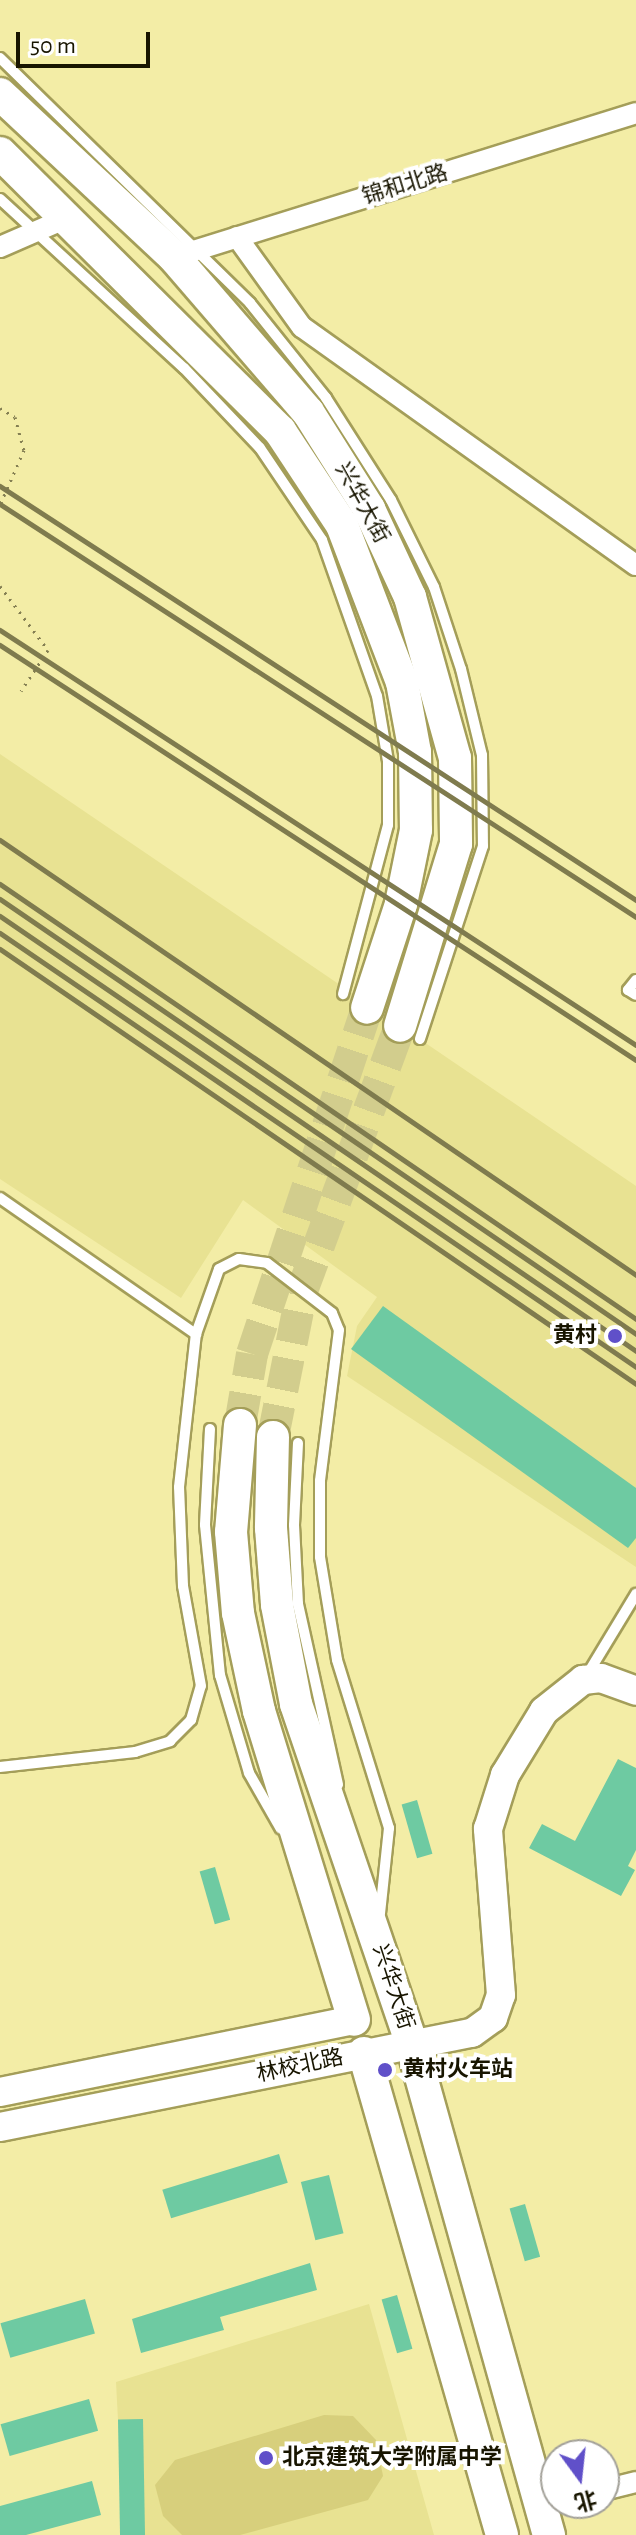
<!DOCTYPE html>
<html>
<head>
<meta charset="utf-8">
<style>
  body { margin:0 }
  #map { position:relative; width:636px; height:2535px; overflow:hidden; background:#f3eda6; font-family:"Alegreya Sans","Noto Sans SC",sans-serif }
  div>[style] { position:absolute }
  .built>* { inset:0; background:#e8e292 }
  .green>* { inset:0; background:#d7cf7c }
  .building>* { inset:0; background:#6ecaa2; transform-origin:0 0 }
  .primary-tunnel>* { height:32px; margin-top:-16px; transform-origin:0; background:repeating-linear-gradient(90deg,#d2cd8d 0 32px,transparent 0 48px) }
  .path>* { height:3px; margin-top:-1.5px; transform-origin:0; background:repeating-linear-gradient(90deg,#847f52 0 2px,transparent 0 8px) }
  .roads { filter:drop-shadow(2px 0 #a49e59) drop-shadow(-2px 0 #a49e59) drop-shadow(0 2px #a49e59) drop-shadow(0 -2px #a49e59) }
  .lane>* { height:10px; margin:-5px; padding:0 5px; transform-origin:5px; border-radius:5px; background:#fff }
  .street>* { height:20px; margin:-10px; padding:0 10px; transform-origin:10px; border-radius:10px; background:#fff }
  .secondary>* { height:28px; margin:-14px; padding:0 14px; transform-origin:14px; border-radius:14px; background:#fff }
  .primary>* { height:32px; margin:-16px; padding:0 16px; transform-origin:16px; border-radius:16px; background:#fff }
  .rail>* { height:5px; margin:-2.5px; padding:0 2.5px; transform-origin:2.5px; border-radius:2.5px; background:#7f7b4e }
  .dots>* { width:22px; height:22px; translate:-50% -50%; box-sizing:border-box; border:4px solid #fff; border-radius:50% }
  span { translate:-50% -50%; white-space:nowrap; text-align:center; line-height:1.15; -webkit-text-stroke:8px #fff; paint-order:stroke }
  .street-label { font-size:22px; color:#181500 }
  .poi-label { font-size:22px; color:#181500; font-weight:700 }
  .right { translate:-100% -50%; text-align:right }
  .left { translate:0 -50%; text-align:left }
  .north { position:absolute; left:540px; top:2439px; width:80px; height:80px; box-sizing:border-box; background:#fff; border:2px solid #a3a199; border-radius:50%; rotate:165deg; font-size:22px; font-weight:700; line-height:32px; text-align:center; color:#181500 }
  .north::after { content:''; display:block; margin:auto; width:28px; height:36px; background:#6050c9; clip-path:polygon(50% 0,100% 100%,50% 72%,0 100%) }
  .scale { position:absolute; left:16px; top:32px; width:134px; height:36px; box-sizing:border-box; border:4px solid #181500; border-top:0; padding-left:10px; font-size:24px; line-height:28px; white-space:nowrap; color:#181500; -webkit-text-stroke:6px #fff; paint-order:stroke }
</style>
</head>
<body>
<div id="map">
  <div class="built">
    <div style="clip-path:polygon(0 754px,636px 1186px,636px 1567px,347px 1376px,357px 1326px,377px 1297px,243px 1200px,181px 1298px,0 1179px)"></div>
    <div style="clip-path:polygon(369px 2304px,434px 2535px,124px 2535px,116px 2382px)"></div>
  </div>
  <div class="green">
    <div style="clip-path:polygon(324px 2415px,353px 2416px,376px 2440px,383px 2476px,368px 2500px,240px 2535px,182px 2535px,163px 2516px,155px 2485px,175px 2460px)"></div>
  </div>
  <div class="building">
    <div style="clip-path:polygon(383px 1306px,636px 1488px,636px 1538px,628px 1548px,351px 1349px)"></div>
    <div style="clip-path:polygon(618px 1759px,636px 1768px,636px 1850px,628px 1866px,635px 1870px,621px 1896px,529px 1848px,542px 1824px,575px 1841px)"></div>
    <div style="left:417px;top:1800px;width:56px;height:16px;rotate:74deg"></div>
    <div style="left:215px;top:1867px;width:55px;height:16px;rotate:74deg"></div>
    <div style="left:279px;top:2154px;width:30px;height:122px;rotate:73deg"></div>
    <div style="left:329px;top:2175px;width:60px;height:29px;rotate:76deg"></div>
    <div style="left:525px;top:2204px;width:55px;height:16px;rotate:74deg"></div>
    <div style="clip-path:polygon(310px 2263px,317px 2290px,220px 2317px,224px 2330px,141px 2353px,132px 2319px)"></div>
    <div style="left:397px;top:2295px;width:56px;height:16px;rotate:74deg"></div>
    <div style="left:85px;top:2299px;width:36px;height:88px;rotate:74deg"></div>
    <div style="left:89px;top:2399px;width:33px;height:92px;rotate:74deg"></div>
    <div style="left:143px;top:2419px;width:116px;height:25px;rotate:89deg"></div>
    <div style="clip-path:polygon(92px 2481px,101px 2515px,26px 2535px,0 2535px,0 2506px)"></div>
  </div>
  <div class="primary-tunnel">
    <div style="left:240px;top:1425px;width:72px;rotate:-80.4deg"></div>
    <div style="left:252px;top:1354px;width:365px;rotate:-71.6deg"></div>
    <div style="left:273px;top:1437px;width:149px;rotate:-78.8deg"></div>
    <div style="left:302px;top:1291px;width:283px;rotate:-69.7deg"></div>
  </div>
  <div class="path">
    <div style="left:0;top:408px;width:17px;rotate:31deg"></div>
    <div style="left:15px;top:417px;width:34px;rotate:75deg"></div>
    <div style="left:24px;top:450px;width:60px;rotate:113.6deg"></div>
    <div style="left:0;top:586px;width:80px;rotate:53.1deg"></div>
    <div style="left:48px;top:650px;width:49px;rotate:123.4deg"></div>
  </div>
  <div class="roads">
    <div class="lane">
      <div style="left:0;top:58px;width:350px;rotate:44.4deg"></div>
      <div style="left:250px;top:303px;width:122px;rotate:51.3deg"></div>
      <div style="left:326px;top:398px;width:121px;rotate:57.5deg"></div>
      <div style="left:391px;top:500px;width:97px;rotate:63.7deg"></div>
      <div style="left:434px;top:587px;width:86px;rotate:71.8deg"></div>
      <div style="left:461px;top:669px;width:89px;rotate:76.3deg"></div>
      <div style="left:482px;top:755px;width:91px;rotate:89.4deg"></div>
      <div style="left:483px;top:846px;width:203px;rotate:108.1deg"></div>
      <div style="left:0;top:199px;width:250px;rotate:42.6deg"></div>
      <div style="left:184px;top:368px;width:110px;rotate:46.5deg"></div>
      <div style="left:260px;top:448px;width:111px;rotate:56deg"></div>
      <div style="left:322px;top:540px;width:165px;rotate:70.6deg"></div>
      <div style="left:377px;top:696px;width:66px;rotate:80.4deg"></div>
      <div style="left:388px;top:761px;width:64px;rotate:90deg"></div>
      <div style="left:388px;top:825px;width:175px;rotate:104.9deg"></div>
      <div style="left:636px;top:980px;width:13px;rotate:129deg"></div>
      <div style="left:628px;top:990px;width:9px;rotate:32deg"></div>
      <div style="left:0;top:1198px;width:239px;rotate:34.8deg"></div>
      <div style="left:210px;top:1429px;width:96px;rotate:93deg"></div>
      <div style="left:205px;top:1525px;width:151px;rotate:84.3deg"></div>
      <div style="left:220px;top:1675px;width:102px;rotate:73.5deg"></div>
      <div style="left:249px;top:1773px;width:64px;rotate:60.3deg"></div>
      <div style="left:298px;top:1443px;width:82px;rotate:92.8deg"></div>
      <div style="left:294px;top:1525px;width:79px;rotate:87.1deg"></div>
      <div style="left:298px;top:1604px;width:185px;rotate:77.5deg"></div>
      <div style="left:587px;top:1675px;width:95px;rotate:-58.8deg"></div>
      <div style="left:0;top:1767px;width:136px;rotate:-6.3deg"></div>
      <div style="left:135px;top:1752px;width:37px;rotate:-17deg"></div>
      <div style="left:170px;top:1741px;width:30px;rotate:-45deg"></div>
      <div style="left:191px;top:1720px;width:35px;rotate:-74deg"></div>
      <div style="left:201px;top:1686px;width:102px;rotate:-100.2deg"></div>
      <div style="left:183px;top:1586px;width:99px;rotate:-92.3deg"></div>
      <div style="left:179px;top:1487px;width:154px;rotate:-83.7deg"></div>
      <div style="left:196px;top:1334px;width:69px;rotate:-70.5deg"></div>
      <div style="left:219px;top:1269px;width:22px;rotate:-27deg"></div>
      <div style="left:239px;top:1259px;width:28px;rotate:8deg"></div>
      <div style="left:267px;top:1263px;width:82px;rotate:37.6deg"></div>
      <div style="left:332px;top:1313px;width:18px;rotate:68deg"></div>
      <div style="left:339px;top:1330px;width:152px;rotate:97.2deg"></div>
      <div style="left:320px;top:1481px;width:76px;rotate:90deg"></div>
      <div style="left:320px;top:1557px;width:104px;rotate:80.6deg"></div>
      <div style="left:337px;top:1660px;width:176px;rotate:72.8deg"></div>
      <div style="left:389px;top:1828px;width:86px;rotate:96deg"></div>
    </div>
    <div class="street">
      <div style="left:237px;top:237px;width:111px;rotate:54.2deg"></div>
      <div style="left:302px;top:327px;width:410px;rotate:35.5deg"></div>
      <div style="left:0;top:247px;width:75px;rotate:-23.5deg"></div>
      <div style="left:174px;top:257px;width:484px;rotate:-17.3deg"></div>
      <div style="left:604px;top:2490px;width:33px;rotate:-14deg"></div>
    </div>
    <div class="secondary">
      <div style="left:0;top:2092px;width:361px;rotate:-11.5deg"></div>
      <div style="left:0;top:2127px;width:481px;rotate:-11.3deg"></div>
      <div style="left:472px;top:2033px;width:26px;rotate:-36deg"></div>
      <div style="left:493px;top:2018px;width:24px;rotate:-71deg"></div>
      <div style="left:501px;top:1995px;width:167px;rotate:-94.5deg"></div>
      <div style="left:488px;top:1829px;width:57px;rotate:-72.5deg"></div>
      <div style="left:505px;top:1775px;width:75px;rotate:-58.6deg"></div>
      <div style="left:544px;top:1711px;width:50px;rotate:-38.5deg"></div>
      <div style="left:583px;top:1680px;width:18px;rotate:-6deg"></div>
      <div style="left:601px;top:1678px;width:37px;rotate:20deg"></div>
    </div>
    <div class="primary">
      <div style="left:0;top:94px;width:238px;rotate:43.1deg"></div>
      <div style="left:174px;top:257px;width:205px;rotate:49.2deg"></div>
      <div style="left:308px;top:412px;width:115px;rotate:57.8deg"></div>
      <div style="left:369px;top:509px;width:97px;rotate:65deg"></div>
      <div style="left:410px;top:597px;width:167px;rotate:74.4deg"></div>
      <div style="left:455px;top:758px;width:86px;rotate:89.3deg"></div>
      <div style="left:456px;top:844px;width:190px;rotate:107.1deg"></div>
      <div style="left:0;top:153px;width:395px;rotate:44.8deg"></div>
      <div style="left:280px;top:431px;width:113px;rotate:56.6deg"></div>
      <div style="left:342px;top:525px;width:168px;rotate:69.1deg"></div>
      <div style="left:402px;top:682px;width:71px;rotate:79.5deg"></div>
      <div style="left:415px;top:752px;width:78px;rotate:89.3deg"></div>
      <div style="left:416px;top:830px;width:76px;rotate:101.5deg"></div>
      <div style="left:401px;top:904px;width:109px;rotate:108.1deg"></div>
      <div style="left:240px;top:1425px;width:107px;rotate:94.8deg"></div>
      <div style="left:231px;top:1532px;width:81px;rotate:85.1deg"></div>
      <div style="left:238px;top:1613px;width:100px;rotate:77.9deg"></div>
      <div style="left:259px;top:1711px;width:323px;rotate:72.9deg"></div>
      <div style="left:273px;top:1437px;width:91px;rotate:91.3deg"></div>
      <div style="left:271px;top:1528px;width:77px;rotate:85.5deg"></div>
      <div style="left:277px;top:1605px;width:101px;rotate:79.1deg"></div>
      <div style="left:296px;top:1704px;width:363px;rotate:71.2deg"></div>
      <div style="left:413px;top:2048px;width:506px;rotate:74.4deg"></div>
      <div style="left:364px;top:2053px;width:501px;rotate:74.02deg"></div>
    </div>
  </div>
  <div class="rail">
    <div style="left:0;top:486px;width:759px;rotate:33.06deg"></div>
    <div style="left:0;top:504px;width:758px;rotate:33deg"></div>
    <div style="left:0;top:630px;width:759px;rotate:33.13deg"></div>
    <div style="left:0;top:645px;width:759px;rotate:33.13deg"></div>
    <div style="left:0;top:840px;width:771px;rotate:34.37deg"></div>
    <div style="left:0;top:884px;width:771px;rotate:34.37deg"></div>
    <div style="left:0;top:899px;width:771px;rotate:34.37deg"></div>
    <div style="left:0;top:916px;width:771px;rotate:34.37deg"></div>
    <div style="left:0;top:933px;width:770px;rotate:34.31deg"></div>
    <div style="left:0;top:949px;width:771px;rotate:34.37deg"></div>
  </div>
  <div class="dots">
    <div style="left:615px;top:1336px;background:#6050c9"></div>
    <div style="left:385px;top:2070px;background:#6050c9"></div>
    <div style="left:266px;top:2458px;background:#6050c9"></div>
  </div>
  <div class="street-label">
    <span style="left:405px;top:185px;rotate:-17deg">锦和北路</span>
    <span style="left:362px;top:503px;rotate:61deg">兴华大街</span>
    <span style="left:393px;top:1987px;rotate:72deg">兴华大街</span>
    <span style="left:300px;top:2066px;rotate:-12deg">林校北路</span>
  </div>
  <div class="poi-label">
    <span class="right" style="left:597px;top:1336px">黄村</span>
    <span class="left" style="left:403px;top:2070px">黄村火车站</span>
    <span class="left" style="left:282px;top:2458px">北京建筑大学附属中学</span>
  </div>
  <div class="north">北</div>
  <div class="scale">50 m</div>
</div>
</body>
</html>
